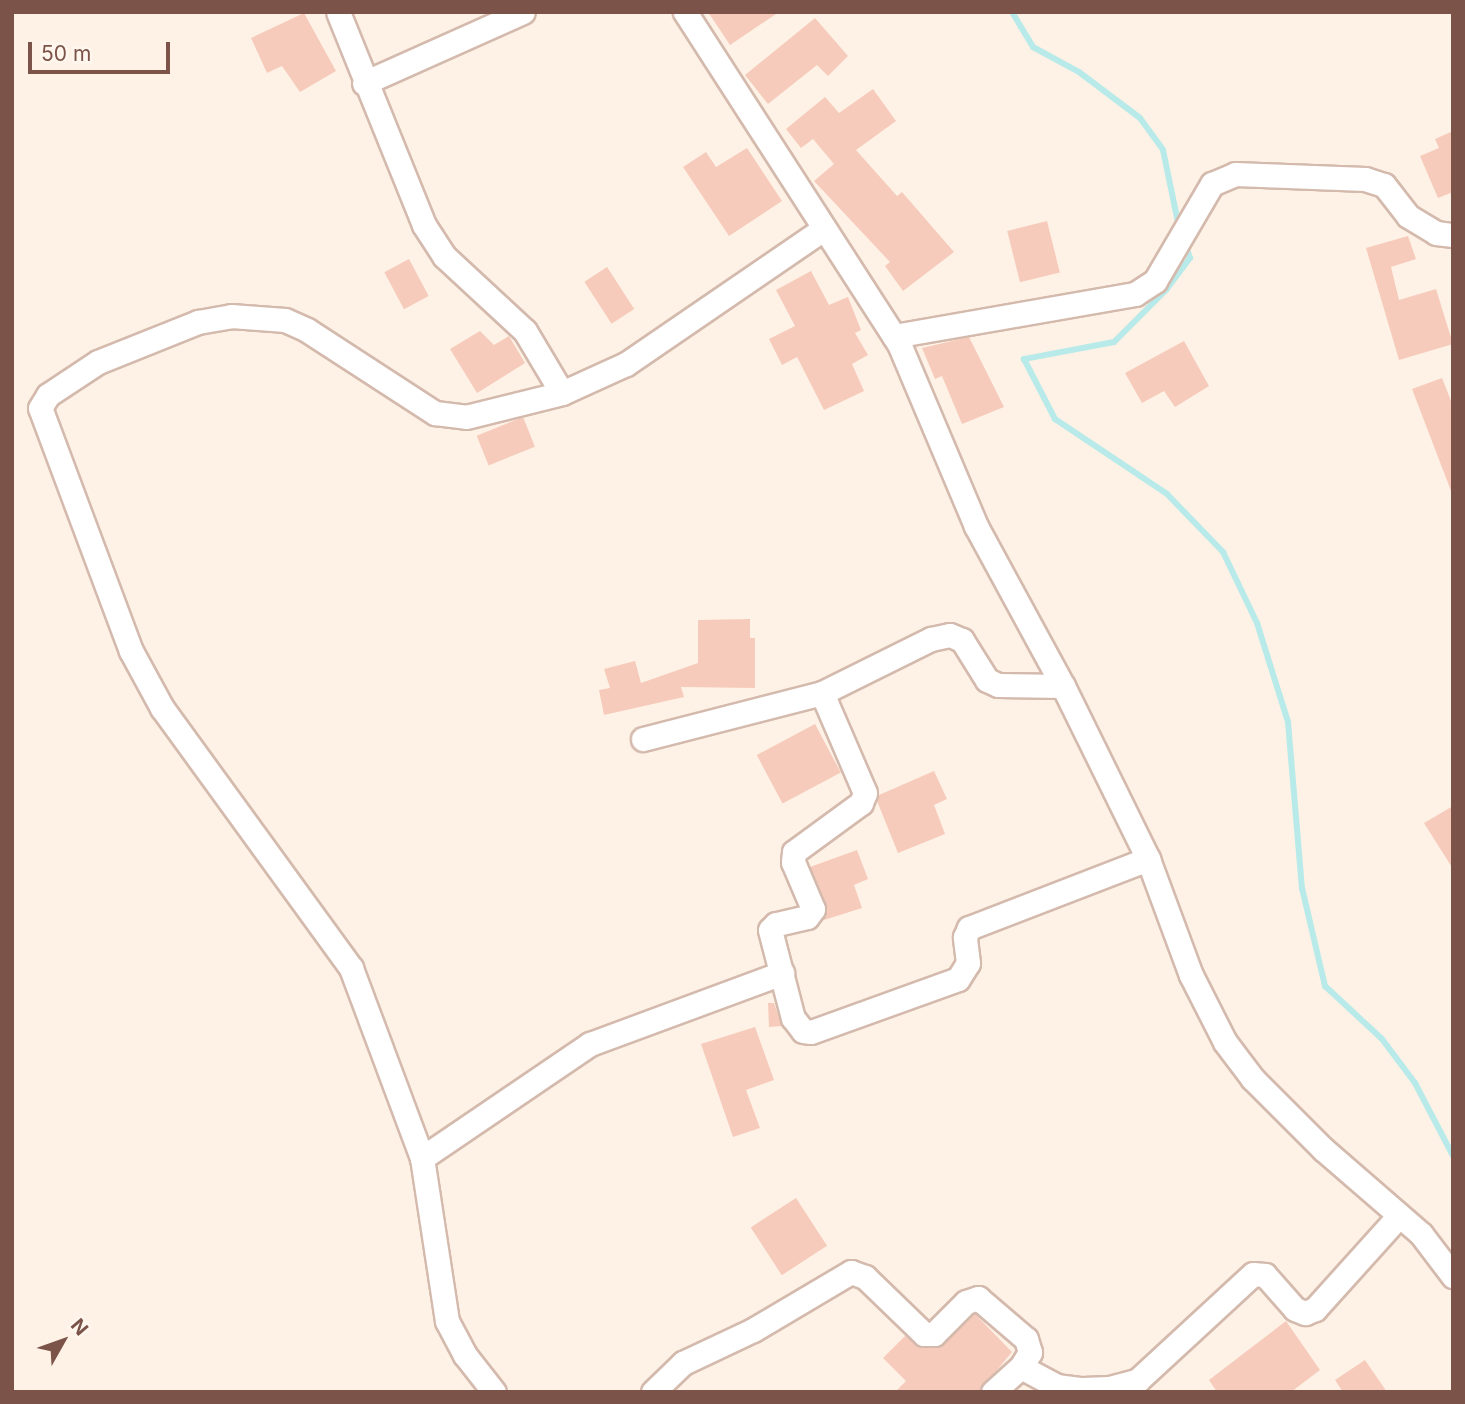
<!DOCTYPE html>
<html>
<head>
<meta charset="utf-8">
<style>
  body { margin:0 }
  #map { position:relative; width:1465px; height:1404px; overflow:hidden; background:#fef2e6; font-family:Inter,sans-serif }
  div>[style] { position:absolute }
  .stream>* { height:6px; margin:-3px; padding:0 3px; transform-origin:3px; border-radius:3px; background:#b8eaea }
  .building>* { inset:0; background:#f6cbbb; transform-origin:0 0 }
  .roads { filter:drop-shadow(2px 0 #d4baad) drop-shadow(-2px 0 #d4baad) drop-shadow(0 2px #d4baad) drop-shadow(0 -2px #d4baad) }
  .minor>* { height:23px; margin:-11.5px; padding:0 11.5px; transform-origin:11.5px; border-radius:11.5px; background:#fff }
  span { translate:-50% -50%; white-space:nowrap; text-align:center; line-height:1.15; -webkit-text-stroke:7px #fff6ee; paint-order:stroke }
  .frame { position:absolute; inset:0; border:14px solid #7b5348; pointer-events:none }
  .north { position:absolute; left:28px; top:1306px; width:70px; height:70px; -webkit-text-stroke:5px #fff6ee; paint-order:stroke; rotate:50deg; font-size:19px; font-weight:700; line-height:28px; text-align:center; color:#7b5348 }
  .north::after { content:''; display:block; margin:auto; width:24px; height:32px; background:#7b5348; clip-path:polygon(50% 0,100% 100%,50% 72%,0 100%) }
  .scale { position:absolute; left:28px; top:42px; width:142px; height:32px; box-sizing:border-box; border:4px solid #7b5348; border-top:0; padding-left:9px; font-size:21px; line-height:24px; white-space:nowrap; color:#7b5348; -webkit-text-stroke:5px #fff6ee; paint-order:stroke }
</style>
</head>
<body>
<div id="map">
  <div class="stream">
    <div style="left:1012px;top:12px;width:41px;rotate:59deg"></div>
    <div style="left:1033px;top:47px;width:52px;rotate:28.5deg"></div>
    <div style="left:1079px;top:72px;width:76px;rotate:37deg"></div>
    <div style="left:1140px;top:118px;width:39px;rotate:54deg"></div>
    <div style="left:1163px;top:150px;width:79px;rotate:78.3deg"></div>
    <div style="left:1185px;top:244px;width:15px;rotate:70deg"></div>
    <div style="left:1190px;top:258px;width:39px;rotate:127deg"></div>
    <div style="left:1167px;top:289px;width:75px;rotate:135deg"></div>
    <div style="left:1114px;top:342px;width:92px;rotate:169.3deg"></div>
    <div style="left:1024px;top:359px;width:68px;rotate:62.7deg"></div>
    <div style="left:1055px;top:419px;width:135px;rotate:33.8deg"></div>
    <div style="left:1167px;top:494px;width:81px;rotate:46deg"></div>
    <div style="left:1223px;top:552px;width:79px;rotate:64.4deg"></div>
    <div style="left:1257px;top:623px;width:104px;rotate:72.6deg"></div>
    <div style="left:1288px;top:722px;width:167px;rotate:85.2deg"></div>
    <div style="left:1302px;top:888px;width:101px;rotate:76.8deg"></div>
    <div style="left:1325px;top:986px;width:78px;rotate:42.9deg"></div>
    <div style="left:1382px;top:1039px;width:55px;rotate:53.1deg"></div>
    <div style="left:1415px;top:1083px;width:82px;rotate:62.5deg"></div>
  </div>
  <div class="building">
    <div style="clip-path:polygon(708px 12px,779px 12px,730px 45px)"></div>
    <div style="clip-path:polygon(304px 13px,336px 71px,300px 92px,282px 66px,267px 73px,251px 38px)"></div>
    <div style="clip-path:polygon(815px 18px,848px 56px,828px 76px,817px 65px,768px 104px,745px 75px)"></div>
    <div style="clip-path:polygon(873px 89px,896px 121px,856px 150px,897px 196px,902px 192px,954px 252px,903px 291px,885px 266px,890px 262px,814px 181px,834px 164px,813px 139px,801px 148px,786px 129px,825px 97px,839px 113px)"></div>
    <div style="clip-path:polygon(1453px 131px,1453px 192px,1438px 198px,1420px 156px,1439px 148px,1435px 139px)"></div>
    <div style="clip-path:polygon(747px 148px,782px 201px,729px 236px,683px 167px,706px 152px,716px 167px)"></div>
    <div style="left:1047px;top:221px;width:53px;height:41px;rotate:76deg"></div>
    <div style="clip-path:polygon(1408px 236px,1416px 259px,1391px 267px,1399px 300px,1436px 289px,1453px 344px,1399px 360px,1366px 248px)"></div>
    <div style="left:409px;top:259px;width:42px;height:28px;rotate:62deg"></div>
    <div style="left:607px;top:267px;width:50px;height:27px;rotate:57deg"></div>
    <div style="clip-path:polygon(811px 271px,829px 305px,848px 297px,861px 330px,855px 333px,868px 355px,852px 364px,864px 391px,824px 410px,797px 357px,782px 365px,769px 339px,795px 326px,776px 290px)"></div>
    <div style="clip-path:polygon(480px 331px,494px 345px,509px 336px,525px 363px,477px 393px,450px 349px)"></div>
    <div style="clip-path:polygon(969px 337px,1004px 407px,962px 424px,942px 376px,935px 379px,922px 348px)"></div>
    <div style="clip-path:polygon(1184px 341px,1209px 386px,1175px 407px,1164px 391px,1142px 403px,1125px 373px)"></div>
    <div style="clip-path:polygon(1442px 378px,1453px 406px,1451px 491px,1412px 389px)"></div>
    <div style="left:523px;top:417px;width:32px;height:50px;rotate:68deg"></div>
    <div style="clip-path:polygon(750px 619px,750px 638px,755px 638px,755px 688px,681px 687px,684px 697px,604px 715px,599px 690px,610px 688px,604px 669px,635px 661px,641px 683px,698px 663px,698px 620px)"></div>
    <div style="left:815px;top:724px;width:55px;height:66px;rotate:62deg"></div>
    <div style="clip-path:polygon(934px 771px,947px 799px,934px 805px,945px 834px,898px 853px,877px 801px,879px 795px)"></div>
    <div style="clip-path:polygon(1453px 806px,1453px 869px,1424px 823px)"></div>
    <div style="clip-path:polygon(857px 850px,868px 879px,854px 885px,862px 908px,824px 920px,826px 904px,810px 867px)"></div>
    <div style="clip-path:polygon(768px 1003px,774px 1003px,782px 1026px,769px 1027px)"></div>
    <div style="clip-path:polygon(755px 1027px,774px 1080px,746px 1090px,760px 1128px,733px 1137px,701px 1044px)"></div>
    <div style="left:796px;top:1198px;width:57px;height:54px;rotate:57deg"></div>
    <div style="clip-path:polygon(975px 1314px,1012px 1352px,979px 1392px,895px 1392px,906px 1381px,883px 1358px,905px 1336px,923px 1348px,940px 1347px)"></div>
    <div style="clip-path:polygon(1286px 1321px,1320px 1370px,1291px 1392px,1217px 1392px,1209px 1380px)"></div>
    <div style="clip-path:polygon(1365px 1360px,1387px 1392px,1343px 1392px,1335px 1380px)"></div>
  </div>
  <div class="roads">
    <div class="minor">
      <div style="left:338px;top:12px;width:230px;rotate:68deg"></div>
      <div style="left:424px;top:225px;width:37px;rotate:57deg"></div>
      <div style="left:444px;top:256px;width:110px;rotate:42.8deg"></div>
      <div style="left:525px;top:331px;width:72px;rotate:59.2deg"></div>
      <div style="left:685px;top:12px;width:397px;rotate:57.2deg"></div>
      <div style="left:900px;top:346px;width:195px;rotate:67.1deg"></div>
      <div style="left:976px;top:526px;width:182px;rotate:61.5deg"></div>
      <div style="left:1063px;top:686px;width:193px;rotate:63.8deg"></div>
      <div style="left:1148px;top:859px;width:124px;rotate:69.7deg"></div>
      <div style="left:1191px;top:975px;width:75px;rotate:63.1deg"></div>
      <div style="left:1225px;top:1042px;width:46px;rotate:52.9deg"></div>
      <div style="left:1253px;top:1079px;width:99px;rotate:45deg"></div>
      <div style="left:1323px;top:1149px;width:130px;rotate:40.9deg"></div>
      <div style="left:1421px;top:1234px;width:53px;rotate:52.7deg"></div>
      <div style="left:364px;top:83px;width:174px;rotate:-24.1deg"></div>
      <div style="left:894px;top:336px;width:245px;rotate:-9.9deg"></div>
      <div style="left:1135px;top:294px;width:24px;rotate:-33deg"></div>
      <div style="left:1155px;top:281px;width:113px;rotate:-59.6deg"></div>
      <div style="left:1212px;top:184px;width:25px;rotate:-23deg"></div>
      <div style="left:1235px;top:174px;width:130px;rotate:2.2deg"></div>
      <div style="left:1365px;top:179px;width:20px;rotate:18deg"></div>
      <div style="left:1384px;top:185px;width:39px;rotate:52deg"></div>
      <div style="left:1408px;top:216px;width:33px;rotate:31deg"></div>
      <div style="left:1436px;top:233px;width:17px;rotate:7deg"></div>
      <div style="left:822px;top:693px;width:109px;rotate:66.7deg"></div>
      <div style="left:865px;top:793px;width:11px;rotate:112deg"></div>
      <div style="left:861px;top:803px;width:83px;rotate:143.8deg"></div>
      <div style="left:794px;top:852px;width:10px;rotate:96deg"></div>
      <div style="left:793px;top:862px;width:51px;rotate:66.9deg"></div>
      <div style="left:813px;top:909px;width:10px;rotate:127deg"></div>
      <div style="left:807px;top:917px;width:32px;rotate:167deg"></div>
      <div style="left:776px;top:924px;width:8px;rotate:135deg"></div>
      <div style="left:770px;top:930px;width:91px;rotate:75.4deg"></div>
      <div style="left:793px;top:1018px;width:16px;rotate:52deg"></div>
      <div style="left:803px;top:1031px;width:8px;rotate:7deg"></div>
      <div style="left:811px;top:1032px;width:156px;rotate:-19.8deg"></div>
      <div style="left:958px;top:979px;width:19px;rotate:-58deg"></div>
      <div style="left:968px;top:963px;width:26px;rotate:-97deg"></div>
      <div style="left:965px;top:937px;width:10px;rotate:-66deg"></div>
      <div style="left:969px;top:928px;width:192px;rotate:-21.1deg"></div>
      <div style="left:643px;top:739px;width:185px;rotate:-14.4deg"></div>
      <div style="left:822px;top:693px;width:122px;rotate:-26.4deg"></div>
      <div style="left:931px;top:639px;width:19px;rotate:-12deg"></div>
      <div style="left:950px;top:635px;width:13px;rotate:23deg"></div>
      <div style="left:962px;top:640px;width:47px;rotate:58deg"></div>
      <div style="left:987px;top:680px;width:12px;rotate:24deg"></div>
      <div style="left:998px;top:685px;width:65px;rotate:0.9deg"></div>
      <div style="left:422px;top:1158px;width:203px;rotate:-34.2deg"></div>
      <div style="left:590px;top:1044px;width:205px;rotate:-20.3deg"></div>
      <div style="left:494px;top:1392px;width:47px;rotate:-128.1deg"></div>
      <div style="left:465px;top:1355px;width:38px;rotate:-118deg"></div>
      <div style="left:447px;top:1321px;width:165px;rotate:-98.7deg"></div>
      <div style="left:422px;top:1158px;width:203px;rotate:-110.5deg"></div>
      <div style="left:351px;top:968px;width:321px;rotate:-126deg"></div>
      <div style="left:162px;top:708px;width:65px;rotate:-118.5deg"></div>
      <div style="left:131px;top:651px;width:259px;rotate:-110.5deg"></div>
      <div style="left:40px;top:408px;width:15px;rotate:-58deg"></div>
      <div style="left:48px;top:395px;width:60px;rotate:-33.4deg"></div>
      <div style="left:98px;top:362px;width:108px;rotate:-21.8deg"></div>
      <div style="left:198px;top:322px;width:34px;rotate:-10deg"></div>
      <div style="left:231px;top:316px;width:54px;rotate:4.2deg"></div>
      <div style="left:285px;top:320px;width:24px;rotate:24deg"></div>
      <div style="left:307px;top:330px;width:153px;rotate:33deg"></div>
      <div style="left:435px;top:413px;width:31px;rotate:7deg"></div>
      <div style="left:466px;top:417px;width:99px;rotate:-14deg"></div>
      <div style="left:562px;top:393px;width:70px;rotate:-24.4deg"></div>
      <div style="left:626px;top:364px;width:239px;rotate:-34.4deg"></div>
      <div style="left:653px;top:1392px;width:42px;rotate:-44deg"></div>
      <div style="left:683px;top:1363px;width:77px;rotate:-25.2deg"></div>
      <div style="left:753px;top:1330px;width:114px;rotate:-30.6deg"></div>
      <div style="left:851px;top:1272px;width:15px;rotate:20deg"></div>
      <div style="left:865px;top:1277px;width:82px;rotate:44deg"></div>
      <div style="left:924px;top:1334px;width:10px"></div>
      <div style="left:934px;top:1334px;width:45px;rotate:-45deg"></div>
      <div style="left:966px;top:1302px;width:13px;rotate:-18deg"></div>
      <div style="left:978px;top:1298px;width:63px;rotate:40.5deg"></div>
      <div style="left:1026px;top:1339px;width:14px;rotate:73deg"></div>
      <div style="left:1030px;top:1352px;width:17px;rotate:121deg"></div>
      <div style="left:993px;top:1392px;width:38px;rotate:-42deg"></div>
      <div style="left:1021px;top:1367px;width:40px;rotate:28deg"></div>
      <div style="left:1056px;top:1386px;width:26px;rotate:7deg"></div>
      <div style="left:1082px;top:1389px;width:27px;rotate:-2deg"></div>
      <div style="left:1109px;top:1388px;width:30px;rotate:-15deg"></div>
      <div style="left:1138px;top:1380px;width:156px;rotate:-42.7deg"></div>
      <div style="left:1253px;top:1274px;width:12px;rotate:5deg"></div>
      <div style="left:1265px;top:1275px;width:45px;rotate:48.6deg"></div>
      <div style="left:1295px;top:1309px;width:11px;rotate:22deg"></div>
      <div style="left:1305px;top:1313px;width:11px;rotate:-22deg"></div>
      <div style="left:1315px;top:1309px;width:122px;rotate:-48deg"></div>
    </div>
  </div>
  <div class="frame"></div>
  <div class="north">N</div>
  <div class="scale">50 m</div>
</div>
</body>
</html>
